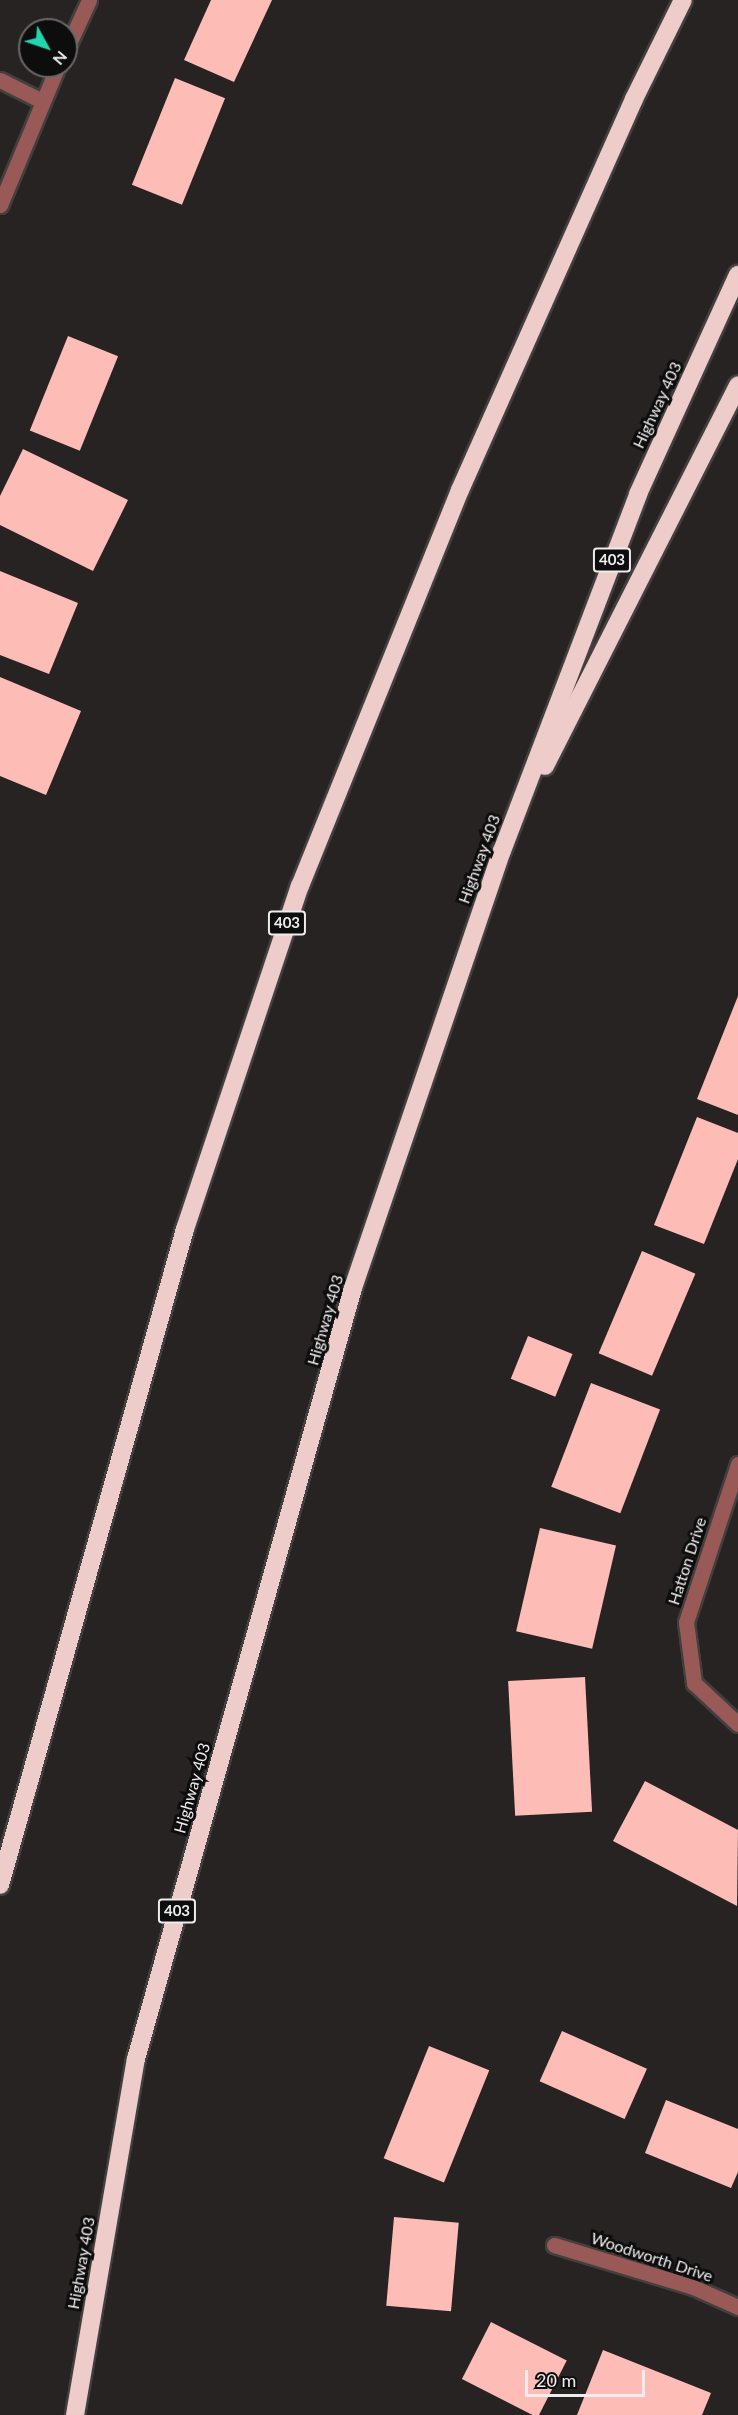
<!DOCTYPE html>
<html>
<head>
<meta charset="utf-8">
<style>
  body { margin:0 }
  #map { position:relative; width:738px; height:2415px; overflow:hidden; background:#272323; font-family:Lato,sans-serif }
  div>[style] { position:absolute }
  .building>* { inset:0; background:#febcb7; transform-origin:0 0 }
  .roads { filter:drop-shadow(2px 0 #433f3f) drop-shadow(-2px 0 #433f3f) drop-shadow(0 2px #433f3f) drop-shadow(0 -2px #433f3f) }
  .street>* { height:15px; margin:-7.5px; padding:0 7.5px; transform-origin:7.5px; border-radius:7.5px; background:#995956 }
  .highway>* { height:18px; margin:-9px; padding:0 9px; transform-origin:9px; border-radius:9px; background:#edccc9 }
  span { translate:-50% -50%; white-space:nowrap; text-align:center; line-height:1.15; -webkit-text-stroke:6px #0e0d0d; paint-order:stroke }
  .shield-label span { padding:2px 4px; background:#0e0d0d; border:2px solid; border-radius:4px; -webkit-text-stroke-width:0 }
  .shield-label { font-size:15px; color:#eeecec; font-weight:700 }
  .street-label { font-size:16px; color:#eeecec }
  .north { position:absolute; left:18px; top:18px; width:60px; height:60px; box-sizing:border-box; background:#0e0d0d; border:2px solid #686666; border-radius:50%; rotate:130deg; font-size:16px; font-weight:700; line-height:24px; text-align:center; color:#eeecec }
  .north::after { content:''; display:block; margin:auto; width:21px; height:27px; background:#23d5af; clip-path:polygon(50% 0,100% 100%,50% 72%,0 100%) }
  .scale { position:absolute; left:525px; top:2370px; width:120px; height:27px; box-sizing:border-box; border:3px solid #eeecec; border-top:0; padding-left:8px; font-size:18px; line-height:21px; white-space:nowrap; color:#eeecec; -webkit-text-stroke:4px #0e0d0d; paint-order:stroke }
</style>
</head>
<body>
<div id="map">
  <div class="building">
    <div style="clip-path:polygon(211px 0,272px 0,234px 82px,184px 60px)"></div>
    <div style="left:175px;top:78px;width:54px;height:115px;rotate:22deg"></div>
    <div style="left:68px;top:336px;width:54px;height:102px;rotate:22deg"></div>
    <div style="clip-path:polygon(23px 449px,128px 500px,93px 571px,0 525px,0 496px)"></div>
    <div style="clip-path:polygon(0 571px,78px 603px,49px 674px,0 655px)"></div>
    <div style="clip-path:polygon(0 677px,81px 711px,46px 795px,0 776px)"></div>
    <div style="clip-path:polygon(738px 996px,738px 1115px,697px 1099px)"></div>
    <div style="clip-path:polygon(697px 1117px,738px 1133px,738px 1159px,704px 1244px,654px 1225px)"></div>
    <div style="left:642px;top:1251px;width:58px;height:111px;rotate:23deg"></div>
    <div style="left:528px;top:1336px;width:48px;height:46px;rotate:22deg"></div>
    <div style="left:591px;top:1383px;width:74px;height:111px;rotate:21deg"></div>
    <div style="left:540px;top:1528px;width:78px;height:106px;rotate:13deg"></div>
    <div style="left:585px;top:1677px;width:135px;height:77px;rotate:87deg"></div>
    <div style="clip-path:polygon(645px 1781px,738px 1830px,737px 1906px,613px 1841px)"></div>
    <div style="left:562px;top:2031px;width:93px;height:55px;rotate:24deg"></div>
    <div style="left:429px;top:2046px;width:65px;height:121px;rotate:22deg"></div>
    <div style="clip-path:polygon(666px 2100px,738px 2129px,738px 2172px,731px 2188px,645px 2153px)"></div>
    <div style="left:394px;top:2217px;width:65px;height:89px;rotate:5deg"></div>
    <div style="left:491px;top:2322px;width:85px;height:64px;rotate:27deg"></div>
    <div style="clip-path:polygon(603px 2350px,711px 2393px,702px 2415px,577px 2415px)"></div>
  </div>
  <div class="roads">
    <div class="street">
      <div style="left:66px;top:50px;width:55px;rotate:-65.3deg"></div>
      <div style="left:0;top:80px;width:47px;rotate:26.6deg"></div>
      <div style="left:0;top:205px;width:151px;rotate:-67.4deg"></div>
      <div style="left:738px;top:1464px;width:166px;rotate:108.2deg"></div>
      <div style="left:686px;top:1622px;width:62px;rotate:82.5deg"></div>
      <div style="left:694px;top:1683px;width:60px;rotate:43deg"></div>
      <div style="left:554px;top:2245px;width:145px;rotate:16.8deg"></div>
      <div style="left:693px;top:2287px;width:49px;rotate:24deg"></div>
    </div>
    <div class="highway">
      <div style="left:545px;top:766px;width:427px;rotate:-63.1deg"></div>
      <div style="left:0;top:1885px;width:682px;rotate:-74.25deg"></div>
      <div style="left:185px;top:1229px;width:362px;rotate:-71.5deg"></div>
      <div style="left:300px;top:886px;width:427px;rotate:-68deg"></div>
      <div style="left:460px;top:490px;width:428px;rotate:-66deg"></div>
      <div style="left:634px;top:99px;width:110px;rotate:-63.7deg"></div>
      <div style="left:75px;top:2415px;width:361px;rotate:-80.3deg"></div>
      <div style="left:136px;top:2059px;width:801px;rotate:-74.28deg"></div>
      <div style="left:353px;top:1288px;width:462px;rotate:-71.2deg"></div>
      <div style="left:502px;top:851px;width:382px;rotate:-69.1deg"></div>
      <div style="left:638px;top:494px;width:241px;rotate:-65.5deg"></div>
    </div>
  </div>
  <div class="shield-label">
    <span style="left:612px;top:560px">403</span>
    <span style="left:287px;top:923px">403</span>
    <span style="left:177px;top:1911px">403</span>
  </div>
  <div class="street-label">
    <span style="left:657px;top:405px;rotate:-65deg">Highway 403</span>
    <span style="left:479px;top:859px;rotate:-70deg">Highway 403</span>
    <span style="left:325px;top:1320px;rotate:-74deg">Highway 403</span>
    <span style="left:687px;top:1561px;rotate:-72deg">Hatton Drive</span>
    <span style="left:192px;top:1788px;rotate:-74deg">Highway 403</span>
    <span style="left:652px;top:2257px;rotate:18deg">Woodworth Drive</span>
    <span style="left:81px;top:2263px;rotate:-80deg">Highway 403</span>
  </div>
  <div class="north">N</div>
  <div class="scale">20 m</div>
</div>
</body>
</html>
